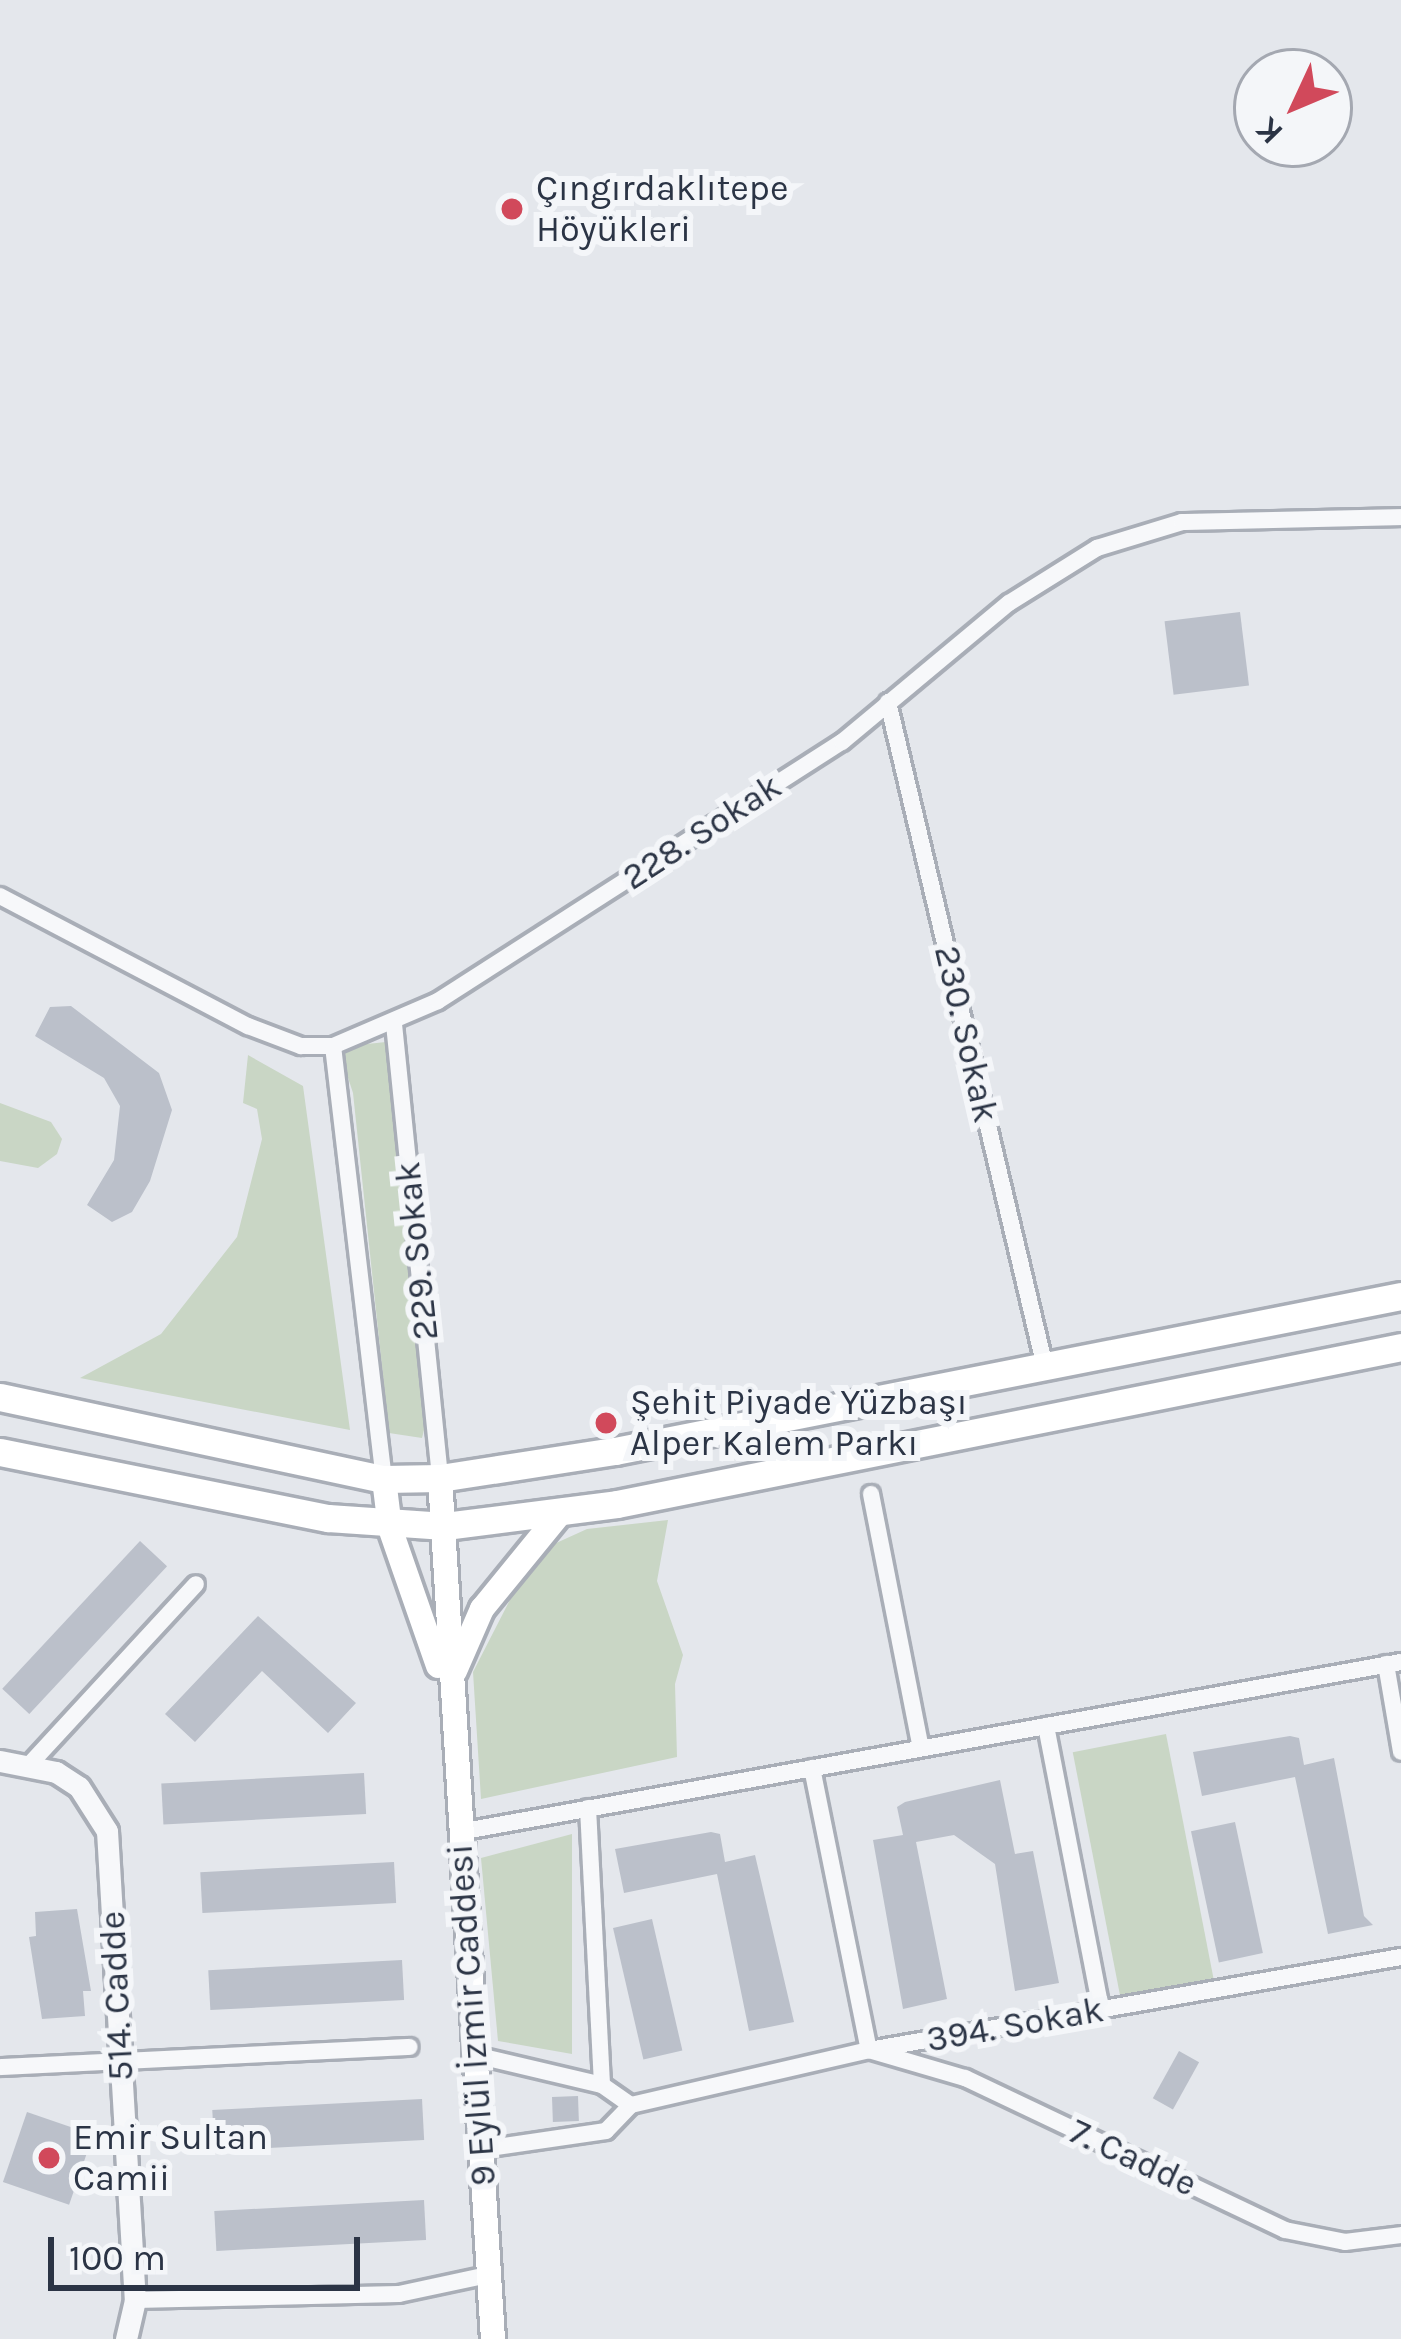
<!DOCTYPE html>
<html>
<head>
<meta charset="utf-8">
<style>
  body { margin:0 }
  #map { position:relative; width:1401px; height:2339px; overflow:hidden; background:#e4e7ec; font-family:Karla,sans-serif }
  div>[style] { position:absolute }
  .green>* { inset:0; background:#c9d6c5; transform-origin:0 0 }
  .building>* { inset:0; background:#bbc0ca; transform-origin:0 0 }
  .roads { filter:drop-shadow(3px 0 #a9aeb7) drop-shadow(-3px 0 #a9aeb7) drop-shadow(0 3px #a9aeb7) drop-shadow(0 -3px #a9aeb7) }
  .minor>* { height:16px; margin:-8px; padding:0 8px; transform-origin:8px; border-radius:8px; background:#f7f8fa }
  .tertiary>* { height:21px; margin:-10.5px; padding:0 10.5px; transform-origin:10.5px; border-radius:10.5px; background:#f7f8fa }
  .secondary>* { height:24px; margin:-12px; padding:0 12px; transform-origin:12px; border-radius:12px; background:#fff }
  .primary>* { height:27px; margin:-13.5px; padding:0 13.5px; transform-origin:13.5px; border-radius:13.5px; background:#fff }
  .dots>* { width:33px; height:33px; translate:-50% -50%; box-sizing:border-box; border:6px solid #f4f6f9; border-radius:50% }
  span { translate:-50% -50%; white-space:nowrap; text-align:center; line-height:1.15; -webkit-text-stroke:12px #f4f6f9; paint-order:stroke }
  .poi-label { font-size:36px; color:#2b3445 }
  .left { translate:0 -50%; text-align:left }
  .street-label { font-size:36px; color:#2b3445 }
  .north { position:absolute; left:1233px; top:48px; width:120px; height:120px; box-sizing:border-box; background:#f4f6f9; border:3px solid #a4a8b1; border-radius:50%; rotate:226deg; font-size:33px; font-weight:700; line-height:48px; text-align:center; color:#2b3445 }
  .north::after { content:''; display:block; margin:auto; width:42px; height:54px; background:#d1495b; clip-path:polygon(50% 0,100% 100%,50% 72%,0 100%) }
  .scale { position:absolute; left:48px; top:2237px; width:312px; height:54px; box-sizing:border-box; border:6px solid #2b3445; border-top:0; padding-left:15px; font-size:36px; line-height:42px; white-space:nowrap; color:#2b3445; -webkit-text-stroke:9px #f4f6f9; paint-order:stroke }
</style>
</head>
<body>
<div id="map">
  <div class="green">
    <div style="clip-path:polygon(386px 1042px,425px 1426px,422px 1438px,389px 1433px,353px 1093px,338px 1047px)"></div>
    <div style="clip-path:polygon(248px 1055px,303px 1086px,350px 1430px,80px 1378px,161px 1334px,237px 1237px,262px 1139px,257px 1109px,243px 1103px)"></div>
    <div style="clip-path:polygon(0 1103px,51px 1122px,62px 1139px,57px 1154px,38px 1168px,0 1161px)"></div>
    <div style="clip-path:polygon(668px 1520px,657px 1581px,683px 1655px,675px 1684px,677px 1757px,481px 1799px,473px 1672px,517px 1586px,554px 1544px,587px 1529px)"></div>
    <div style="left:1166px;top:1734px;width:249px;height:95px;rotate:79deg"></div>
    <div style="clip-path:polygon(572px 1834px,572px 2054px,498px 2041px,481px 1858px)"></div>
  </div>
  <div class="building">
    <div style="left:1240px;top:612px;width:74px;height:76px;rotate:83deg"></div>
    <div style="clip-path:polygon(71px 1006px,159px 1073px,172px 1110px,150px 1181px,132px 1212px,112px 1222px,87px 1205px,114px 1160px,120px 1106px,104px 1078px,35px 1036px,50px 1007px)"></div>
    <div style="left:140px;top:1541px;width:37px;height:202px;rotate:43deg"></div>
    <div style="clip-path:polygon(258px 1616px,356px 1703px,328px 1733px,262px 1671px,195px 1742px,165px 1714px)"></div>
    <div style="clip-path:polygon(1290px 1736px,1299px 1738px,1304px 1765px,1334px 1758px,1364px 1916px,1373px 1925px,1328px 1934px,1295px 1777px,1202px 1796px,1193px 1752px)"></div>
    <div style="left:364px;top:1773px;width:41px;height:203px;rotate:87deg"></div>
    <div style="clip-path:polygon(1000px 1780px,1015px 1854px,1033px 1851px,1059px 1983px,1015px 1991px,995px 1864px,954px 1835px,916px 1842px,947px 1999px,903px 2009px,873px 1840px,903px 1835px,897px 1807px,905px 1802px)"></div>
    <div style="left:1235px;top:1822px;width:134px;height:45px;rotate:78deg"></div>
    <div style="clip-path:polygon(711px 1832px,720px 1834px,725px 1862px,755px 1855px,794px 2022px,749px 2031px,717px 1874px,624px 1893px,615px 1849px)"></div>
    <div style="left:394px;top:1862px;width:41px;height:194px;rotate:87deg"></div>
    <div style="clip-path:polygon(77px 1909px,91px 1991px,83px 1991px,85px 2016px,42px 2019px,29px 1937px,36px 1936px,35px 1912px)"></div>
    <div style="left:652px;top:1919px;width:135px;height:40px;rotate:77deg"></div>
    <div style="left:402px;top:1960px;width:40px;height:194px;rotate:87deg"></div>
    <div style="left:1179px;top:2051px;width:23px;height:54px;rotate:29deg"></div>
    <div style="left:578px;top:2096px;width:25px;height:26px;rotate:88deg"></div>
    <div style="left:422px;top:2099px;width:41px;height:210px;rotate:87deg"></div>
    <div style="left:27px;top:2112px;width:70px;height:74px;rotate:19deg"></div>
    <div style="left:424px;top:2200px;width:40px;height:210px;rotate:87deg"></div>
  </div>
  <div class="roads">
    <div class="minor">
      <div style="left:888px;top:702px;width:683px;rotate:76.72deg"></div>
      <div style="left:0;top:896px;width:280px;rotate:27.7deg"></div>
      <div style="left:248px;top:1026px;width:57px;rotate:20.7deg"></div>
      <div style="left:301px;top:1046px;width:32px"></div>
      <div style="left:333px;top:1046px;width:114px;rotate:-23.2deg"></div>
      <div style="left:438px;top:1001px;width:480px;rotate:-32.7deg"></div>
      <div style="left:842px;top:742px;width:217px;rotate:-39.8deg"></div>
      <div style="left:1009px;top:603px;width:104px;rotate:-32deg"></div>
      <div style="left:1097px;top:548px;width:89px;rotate:-17deg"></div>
      <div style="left:1182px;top:522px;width:219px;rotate:-1.3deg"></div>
      <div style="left:394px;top:1024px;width:456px;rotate:84.2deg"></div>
      <div style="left:333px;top:1046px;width:436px;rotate:83.3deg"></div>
      <div style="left:871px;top:1494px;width:259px;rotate:78.9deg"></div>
      <div style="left:1386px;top:1664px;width:89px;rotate:80.3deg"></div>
      <div style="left:1046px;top:1726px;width:289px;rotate:79deg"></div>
      <div style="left:29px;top:1765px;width:246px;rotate:-47.3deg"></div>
      <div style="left:812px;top:1768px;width:288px;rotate:78.6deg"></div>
      <div style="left:869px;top:2050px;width:100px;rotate:16.3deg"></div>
      <div style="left:965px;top:2078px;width:354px;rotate:25.4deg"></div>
      <div style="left:1285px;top:2230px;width:61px;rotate:11.3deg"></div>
      <div style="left:1345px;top:2242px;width:56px;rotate:-7.1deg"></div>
      <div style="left:588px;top:1808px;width:277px;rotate:87.1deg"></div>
      <div style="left:459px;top:1832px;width:957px;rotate:-10.23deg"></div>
      <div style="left:475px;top:2055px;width:130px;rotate:13.3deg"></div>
      <div style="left:602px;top:2085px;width:35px;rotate:35deg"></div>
      <div style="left:631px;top:2105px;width:36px;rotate:134deg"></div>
      <div style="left:606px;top:2131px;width:125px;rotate:171.7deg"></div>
      <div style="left:0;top:2067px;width:410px;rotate:-2.8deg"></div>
      <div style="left:631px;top:2105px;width:244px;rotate:-13deg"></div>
      <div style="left:869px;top:2050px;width:540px;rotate:-9.92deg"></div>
      <div style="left:135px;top:2300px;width:264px;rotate:-1.3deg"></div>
      <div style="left:399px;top:2294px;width:95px;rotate:-12.1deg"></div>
    </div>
    <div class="tertiary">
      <div style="left:0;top:1761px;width:57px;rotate:11.1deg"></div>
      <div style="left:56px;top:1772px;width:27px;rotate:33deg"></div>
      <div style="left:79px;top:1787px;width:52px;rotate:57.5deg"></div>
      <div style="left:107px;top:1831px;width:470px;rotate:86.6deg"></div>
      <div style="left:135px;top:2300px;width:40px;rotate:103deg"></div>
    </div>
    <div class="secondary">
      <div style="left:440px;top:1478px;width:863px;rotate:86.48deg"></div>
      <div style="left:384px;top:1479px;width:49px;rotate:83deg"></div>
      <div style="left:390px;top:1528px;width:146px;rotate:70.8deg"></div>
      <div style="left:455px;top:1671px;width:68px;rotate:-66.5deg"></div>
      <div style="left:482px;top:1609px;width:127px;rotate:-50.8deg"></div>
    </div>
    <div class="primary">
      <div style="left:0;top:1397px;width:393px;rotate:12.1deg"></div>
      <div style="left:384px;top:1479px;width:56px;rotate:-1deg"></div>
      <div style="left:440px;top:1478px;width:177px;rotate:-8.8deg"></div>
      <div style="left:615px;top:1451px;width:801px;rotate:-11.16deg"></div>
      <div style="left:0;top:1452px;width:335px;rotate:11.4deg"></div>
      <div style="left:328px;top:1518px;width:117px;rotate:3.9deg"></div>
      <div style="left:445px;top:1526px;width:173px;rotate:-7.3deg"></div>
      <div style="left:617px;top:1504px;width:800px;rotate:-11.32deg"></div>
    </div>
  </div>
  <div class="dots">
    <div style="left:512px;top:209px;background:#d1495b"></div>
    <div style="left:606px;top:1423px;background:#d1495b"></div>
    <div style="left:49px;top:2158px;background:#d1495b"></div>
  </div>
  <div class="poi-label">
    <span class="left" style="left:536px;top:209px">Çıngırdaklıtepe<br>Höyükleri</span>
    <span class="left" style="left:630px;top:1423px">Şehit Piyade Yüzbaşı<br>Alper Kalem Parkı</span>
    <span class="left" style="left:73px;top:2158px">Emir Sultan<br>Camii</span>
  </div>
  <div class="street-label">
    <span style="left:702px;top:832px;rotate:-33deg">228. Sokak</span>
    <span style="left:966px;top:1034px;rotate:77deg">230. Sokak</span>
    <span style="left:417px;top:1251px;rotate:-96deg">229. Sokak</span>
    <span style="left:117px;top:1996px;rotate:-93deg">514. Cadde</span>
    <span style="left:472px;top:2015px;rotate:-94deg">9 Eylül İzmir Caddesi</span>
    <span style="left:1015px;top:2025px;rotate:-10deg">394. Sokak</span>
    <span style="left:1133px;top:2158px;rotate:25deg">7. Cadde</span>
  </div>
  <div class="north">K</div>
  <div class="scale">100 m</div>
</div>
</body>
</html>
